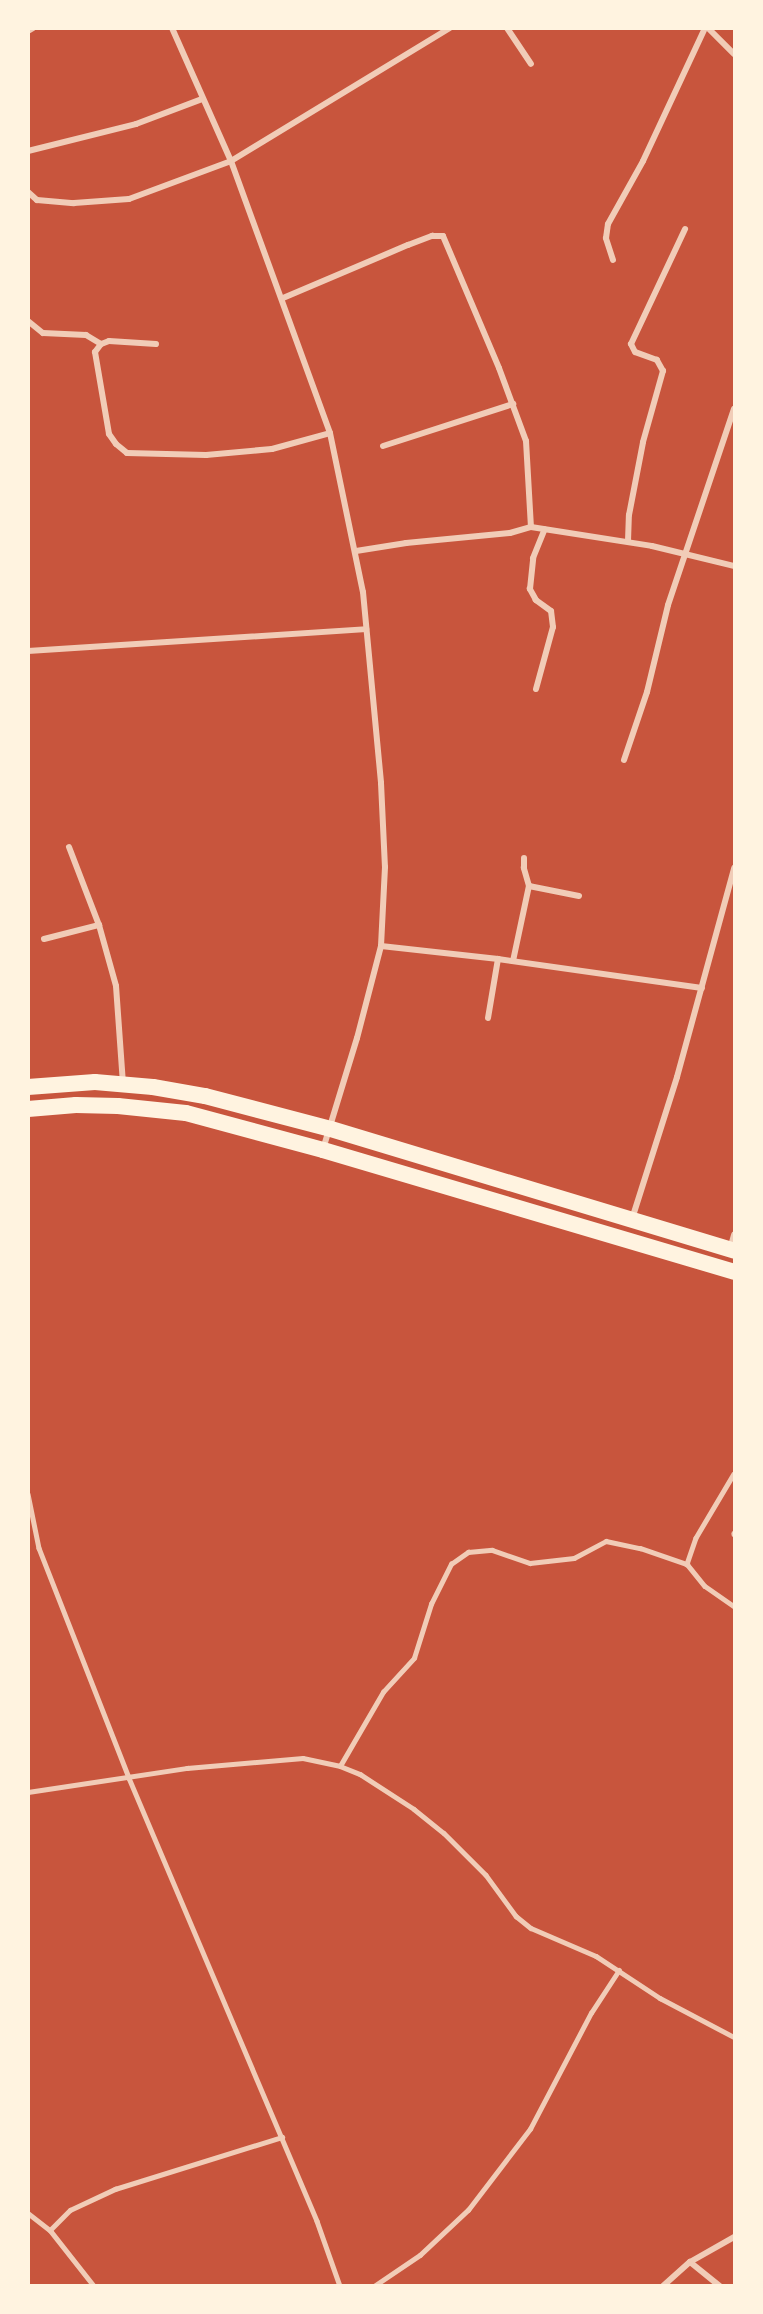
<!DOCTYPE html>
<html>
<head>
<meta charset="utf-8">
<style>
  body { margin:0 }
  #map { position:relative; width:763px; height:2314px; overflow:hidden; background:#c8553d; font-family:"Fira Sans",sans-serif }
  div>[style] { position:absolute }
  .service>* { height:4.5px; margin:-2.25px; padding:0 2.25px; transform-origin:2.25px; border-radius:2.25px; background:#f1ccb7 }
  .minor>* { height:6px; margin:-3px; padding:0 3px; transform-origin:3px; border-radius:3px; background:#f1ccb7 }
  .trunk>* { height:16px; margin:-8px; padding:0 8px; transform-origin:8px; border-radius:8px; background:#fff3e0 }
  span { translate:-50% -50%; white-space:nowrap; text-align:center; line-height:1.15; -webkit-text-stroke:4.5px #fff3e0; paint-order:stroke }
  .frame { position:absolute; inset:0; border:30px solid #fff3e0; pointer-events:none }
</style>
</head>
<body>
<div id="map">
  <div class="service">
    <div style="left:734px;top:1474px;width:74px;rotate:120.7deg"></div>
    <div style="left:696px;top:1538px;width:28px;rotate:109deg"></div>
    <div style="left:687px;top:1564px;width:28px;rotate:51deg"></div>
    <div style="left:705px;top:1586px;width:35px;rotate:35deg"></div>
    <div style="left:28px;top:1494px;width:55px;rotate:78.5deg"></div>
    <div style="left:39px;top:1548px;width:247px;rotate:68.6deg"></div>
    <div style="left:129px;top:1778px;width:481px;rotate:67deg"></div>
    <div style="left:317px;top:2221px;width:69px;rotate:70.5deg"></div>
    <div style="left:734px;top:1533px;width:1px;rotate:90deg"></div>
    <div style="left:340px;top:1766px;width:86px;rotate:-59.8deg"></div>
    <div style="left:383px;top:1692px;width:46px;rotate:-47.6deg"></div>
    <div style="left:414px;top:1658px;width:57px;rotate:-72.5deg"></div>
    <div style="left:431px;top:1604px;width:45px;rotate:-63.4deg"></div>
    <div style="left:451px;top:1564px;width:21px;rotate:-35deg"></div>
    <div style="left:468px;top:1552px;width:24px;rotate:-5deg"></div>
    <div style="left:492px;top:1550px;width:40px;rotate:18.9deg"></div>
    <div style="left:530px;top:1563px;width:44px;rotate:-6.5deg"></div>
    <div style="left:574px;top:1558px;width:36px;rotate:-28deg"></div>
    <div style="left:606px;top:1541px;width:35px;rotate:12deg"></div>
    <div style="left:640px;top:1548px;width:50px;rotate:18.8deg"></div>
    <div style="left:28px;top:1792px;width:161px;rotate:-8.6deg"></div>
    <div style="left:187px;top:1768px;width:116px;rotate:-4.9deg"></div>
    <div style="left:303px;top:1758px;width:38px;rotate:12deg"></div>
    <div style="left:340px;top:1766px;width:22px;rotate:22deg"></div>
    <div style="left:360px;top:1774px;width:64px;rotate:32.9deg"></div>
    <div style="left:414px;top:1809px;width:38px;rotate:39deg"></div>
    <div style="left:444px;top:1833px;width:59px;rotate:45deg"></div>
    <div style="left:486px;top:1875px;width:51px;rotate:53.8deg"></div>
    <div style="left:516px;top:1916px;width:19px;rotate:39deg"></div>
    <div style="left:531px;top:1928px;width:71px;rotate:23.3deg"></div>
    <div style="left:596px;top:1956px;width:77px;rotate:33.3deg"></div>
    <div style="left:660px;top:1998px;width:84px;rotate:27.8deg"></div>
    <div style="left:28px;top:2213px;width:28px;rotate:38deg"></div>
    <div style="left:50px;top:2230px;width:71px;rotate:51.8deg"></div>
    <div style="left:50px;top:2230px;width:28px;rotate:-45deg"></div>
    <div style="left:70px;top:2210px;width:50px;rotate:-25deg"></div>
    <div style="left:115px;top:2189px;width:175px;rotate:-17.3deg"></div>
    <div style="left:374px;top:2286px;width:55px;rotate:-34deg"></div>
    <div style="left:420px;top:2255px;width:66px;rotate:-43.2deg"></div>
    <div style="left:468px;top:2210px;width:102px;rotate:-52.6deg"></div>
    <div style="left:530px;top:2129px;width:131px;rotate:-62.3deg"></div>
    <div style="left:591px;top:2013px;width:51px;rotate:-56.9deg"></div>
  </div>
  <div class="minor">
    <div style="left:172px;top:28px;width:145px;rotate:66.1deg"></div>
    <div style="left:231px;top:161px;width:289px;rotate:70deg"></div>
    <div style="left:330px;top:433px;width:162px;rotate:78.3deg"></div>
    <div style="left:363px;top:592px;width:192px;rotate:84.6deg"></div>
    <div style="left:381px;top:783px;width:84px;rotate:87.3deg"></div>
    <div style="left:385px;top:867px;width:79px;rotate:92.9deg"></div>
    <div style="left:381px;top:946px;width:95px;rotate:104.6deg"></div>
    <div style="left:357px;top:1038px;width:116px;rotate:107deg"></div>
    <div style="left:507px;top:28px;width:43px;rotate:56.3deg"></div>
    <div style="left:708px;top:28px;width:37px;rotate:45deg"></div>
    <div style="left:28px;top:31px;width:6px;rotate:-31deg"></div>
    <div style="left:28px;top:151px;width:111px;rotate:-14deg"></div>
    <div style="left:136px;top:124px;width:71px;rotate:-20.7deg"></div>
    <div style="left:28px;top:192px;width:12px;rotate:42deg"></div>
    <div style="left:37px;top:200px;width:37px;rotate:5deg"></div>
    <div style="left:74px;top:203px;width:55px;rotate:-4.2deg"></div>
    <div style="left:129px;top:199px;width:109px;rotate:-20.4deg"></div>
    <div style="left:231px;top:161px;width:256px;rotate:-31.3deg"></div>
    <div style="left:613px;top:260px;width:23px;rotate:-108deg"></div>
    <div style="left:606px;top:238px;width:14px;rotate:-82deg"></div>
    <div style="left:608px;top:224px;width:72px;rotate:-60.9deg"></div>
    <div style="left:643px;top:161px;width:147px;rotate:-65deg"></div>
    <div style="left:283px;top:298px;width:136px;rotate:-23deg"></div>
    <div style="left:408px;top:245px;width:26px;rotate:-21deg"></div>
    <div style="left:432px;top:236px;width:11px"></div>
    <div style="left:443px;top:236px;width:143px;rotate:67deg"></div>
    <div style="left:499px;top:368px;width:78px;rotate:69.7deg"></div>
    <div style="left:526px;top:441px;width:86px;rotate:86.7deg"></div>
    <div style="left:28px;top:321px;width:19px;rotate:39deg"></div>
    <div style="left:43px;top:333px;width:43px;rotate:2.7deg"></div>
    <div style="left:86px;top:335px;width:17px;rotate:31deg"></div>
    <div style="left:156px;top:344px;width:47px;rotate:-176.3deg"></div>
    <div style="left:109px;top:341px;width:9px;rotate:159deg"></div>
    <div style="left:101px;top:344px;width:10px;rotate:127deg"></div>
    <div style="left:95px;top:352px;width:83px;rotate:80.3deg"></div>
    <div style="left:109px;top:434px;width:12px;rotate:55deg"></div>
    <div style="left:116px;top:444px;width:14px;rotate:39deg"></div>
    <div style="left:127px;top:453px;width:79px;rotate:1.5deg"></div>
    <div style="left:206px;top:455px;width:66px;rotate:-5.2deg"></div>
    <div style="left:272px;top:449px;width:60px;rotate:-15.4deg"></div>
    <div style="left:383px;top:446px;width:137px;rotate:-17.9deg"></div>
    <div style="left:628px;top:541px;width:26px;rotate:-88deg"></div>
    <div style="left:629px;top:515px;width:74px;rotate:-79.1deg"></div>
    <div style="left:643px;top:442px;width:74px;rotate:-74.3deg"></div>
    <div style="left:663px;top:371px;width:13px;rotate:-119deg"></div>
    <div style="left:657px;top:360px;width:23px;rotate:-160deg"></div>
    <div style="left:635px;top:352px;width:9px;rotate:-117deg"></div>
    <div style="left:631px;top:344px;width:127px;rotate:-64.8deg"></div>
    <div style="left:356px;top:551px;width:51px;rotate:-9.1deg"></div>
    <div style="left:406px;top:543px;width:104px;rotate:-5.5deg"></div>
    <div style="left:510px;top:533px;width:22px;rotate:-16deg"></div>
    <div style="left:531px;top:527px;width:122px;rotate:8.9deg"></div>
    <div style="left:652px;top:546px;width:84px;rotate:13.7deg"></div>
    <div style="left:28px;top:651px;width:339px;rotate:-3.7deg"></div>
    <div style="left:536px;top:689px;width:64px;rotate:-74.7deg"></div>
    <div style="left:553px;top:627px;width:16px;rotate:-97deg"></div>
    <div style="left:551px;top:611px;width:19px;rotate:-144deg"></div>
    <div style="left:536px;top:600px;width:13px;rotate:-119deg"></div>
    <div style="left:530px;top:589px;width:31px;rotate:-84deg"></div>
    <div style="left:533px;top:558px;width:31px;rotate:-68deg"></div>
    <div style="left:624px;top:760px;width:72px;rotate:-71.3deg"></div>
    <div style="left:647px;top:692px;width:89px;rotate:-76.4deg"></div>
    <div style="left:668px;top:605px;width:207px;rotate:-71.4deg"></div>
    <div style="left:69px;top:847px;width:84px;rotate:69deg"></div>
    <div style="left:99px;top:925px;width:63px;rotate:74.4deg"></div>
    <div style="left:116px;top:986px;width:98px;rotate:85.9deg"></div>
    <div style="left:529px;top:886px;width:51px;rotate:11.3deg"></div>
    <div style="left:44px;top:939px;width:57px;rotate:-14.3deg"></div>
    <div style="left:381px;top:946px;width:118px;rotate:6.3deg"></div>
    <div style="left:498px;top:959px;width:206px;rotate:8.1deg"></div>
    <div style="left:513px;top:961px;width:77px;rotate:-78deg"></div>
    <div style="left:529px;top:886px;width:19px;rotate:-106deg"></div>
    <div style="left:524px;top:868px;width:10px;rotate:-90deg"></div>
    <div style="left:488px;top:1018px;width:60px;rotate:-80.4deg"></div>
    <div style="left:632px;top:1219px;width:149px;rotate:-72.4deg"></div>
    <div style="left:677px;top:1077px;width:217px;rotate:-74.7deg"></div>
    <div style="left:730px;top:1249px;width:15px;rotate:-74deg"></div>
    <div style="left:690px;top:2262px;width:38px;rotate:39deg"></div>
    <div style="left:663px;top:2286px;width:36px;rotate:-42deg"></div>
    <div style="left:690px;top:2262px;width:51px;rotate:-29.6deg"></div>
  </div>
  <div class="trunk">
    <div style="left:28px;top:1087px;width:67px;rotate:-4.3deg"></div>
    <div style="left:95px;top:1082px;width:58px;rotate:4.9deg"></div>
    <div style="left:153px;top:1087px;width:53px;rotate:9.8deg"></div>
    <div style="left:205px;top:1096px;width:130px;rotate:14.7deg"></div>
    <div style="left:331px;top:1129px;width:421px;rotate:16.8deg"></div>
    <div style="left:28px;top:1109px;width:48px;rotate:-4.8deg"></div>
    <div style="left:76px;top:1105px;width:42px;rotate:1.4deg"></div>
    <div style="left:118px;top:1106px;width:68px;rotate:5.9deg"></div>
    <div style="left:186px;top:1113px;width:142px;rotate:15.1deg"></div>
    <div style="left:323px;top:1150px;width:429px;rotate:16.5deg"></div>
  </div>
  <div class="frame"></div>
</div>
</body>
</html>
